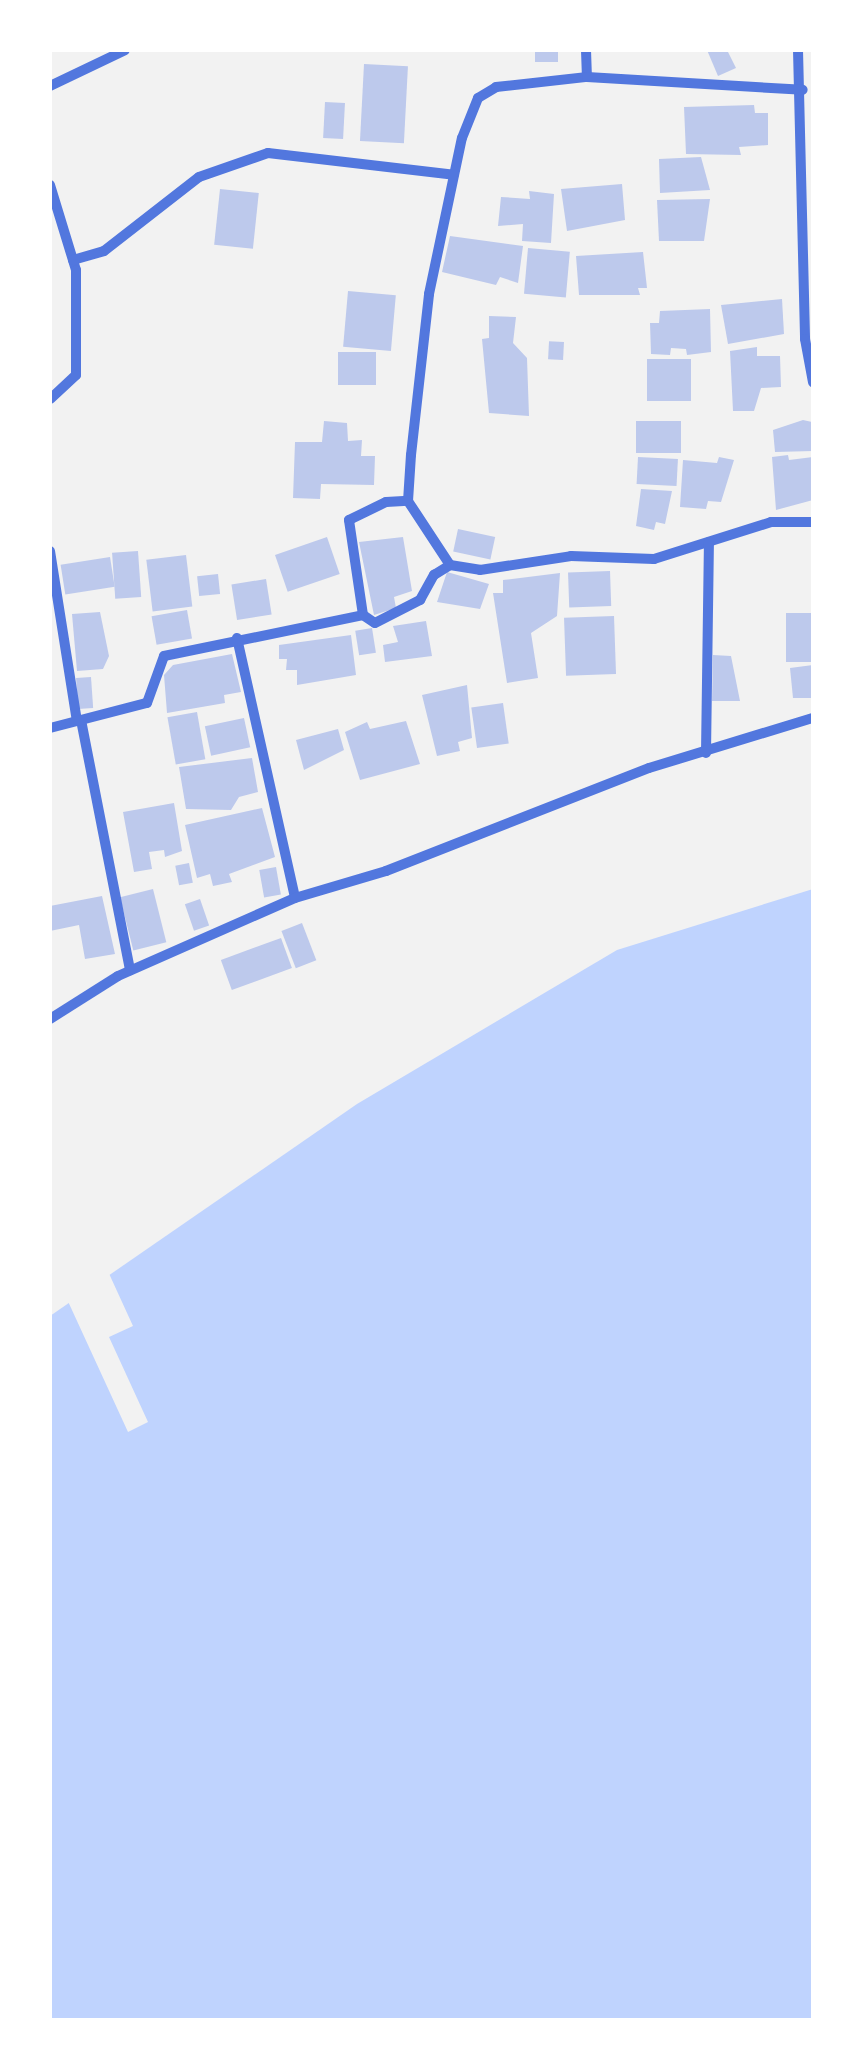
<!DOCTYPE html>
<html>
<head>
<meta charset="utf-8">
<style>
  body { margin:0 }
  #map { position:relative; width:863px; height:2070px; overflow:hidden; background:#f2f2f2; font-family:"Source Sans 3",sans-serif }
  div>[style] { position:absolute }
  .water>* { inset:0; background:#bfd3fe }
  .pier>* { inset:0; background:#f2f2f2 }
  .building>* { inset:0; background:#bdc9ec; transform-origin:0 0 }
  .minor>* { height:10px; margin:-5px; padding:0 5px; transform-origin:5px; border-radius:5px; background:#5277de }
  span { translate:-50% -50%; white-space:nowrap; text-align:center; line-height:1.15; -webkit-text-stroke:10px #fff; paint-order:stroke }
  .frame { position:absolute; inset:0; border:52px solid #fff; pointer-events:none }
</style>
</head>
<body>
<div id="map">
  <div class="water">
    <div style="clip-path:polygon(813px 889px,813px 2020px,50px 2020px,50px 1316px,357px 1104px,617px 950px)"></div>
  </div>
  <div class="pier">
    <div style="clip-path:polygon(106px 1267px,133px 1326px,109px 1337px,148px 1422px,128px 1432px,66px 1297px)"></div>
  </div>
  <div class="building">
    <div style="left:535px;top:50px;width:23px;height:12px"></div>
    <div style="clip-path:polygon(707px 50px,727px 50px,736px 68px,718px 76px)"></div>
    <div style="left:364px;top:64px;width:44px;height:77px;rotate:3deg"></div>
    <div style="left:325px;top:102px;width:20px;height:36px;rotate:3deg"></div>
    <div style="clip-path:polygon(754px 105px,755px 113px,768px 113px,768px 145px,739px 147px,741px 155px,686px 154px,684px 107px)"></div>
    <div style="clip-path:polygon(701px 157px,710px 190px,660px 193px,659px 159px)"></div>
    <div style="clip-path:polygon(622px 184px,625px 220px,567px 231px,561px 189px)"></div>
    <div style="left:220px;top:189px;width:39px;height:56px;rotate:6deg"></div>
    <div style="clip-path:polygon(529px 191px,554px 194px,551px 243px,522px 241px,523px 224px,498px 226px,501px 197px,530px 199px)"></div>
    <div style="clip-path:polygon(710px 199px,704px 241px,659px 241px,657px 200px)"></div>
    <div style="clip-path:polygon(450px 236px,523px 246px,518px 283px,500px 277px,496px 285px,442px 272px)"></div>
    <div style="left:528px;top:248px;width:42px;height:46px;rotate:5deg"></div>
    <div style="clip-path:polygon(643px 252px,647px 288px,638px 288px,640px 295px,579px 295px,576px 256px)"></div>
    <div style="left:348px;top:291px;width:48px;height:56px;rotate:5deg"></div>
    <div style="clip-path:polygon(782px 299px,784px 334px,728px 344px,721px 305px)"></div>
    <div style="clip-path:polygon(710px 309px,711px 352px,687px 355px,686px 349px,671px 348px,670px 355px,651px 354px,650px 323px,659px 323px,660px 311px)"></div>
    <div style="clip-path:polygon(489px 316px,516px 317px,513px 343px,527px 358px,529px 416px,489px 413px,482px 339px,489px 338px)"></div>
    <div style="left:564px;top:342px;width:18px;height:15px;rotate:93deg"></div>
    <div style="clip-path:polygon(757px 347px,757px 356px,780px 356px,781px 387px,761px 388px,754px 411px,733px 411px,730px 351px)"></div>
    <div style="left:338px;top:352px;width:38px;height:33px"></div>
    <div style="left:691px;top:359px;width:42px;height:44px;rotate:90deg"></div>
    <div style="clip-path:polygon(803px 420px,812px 422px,813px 451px,775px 452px,773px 430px)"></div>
    <div style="clip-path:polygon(324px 421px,347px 423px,348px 441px,362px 440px,361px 456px,375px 456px,374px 485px,321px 484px,320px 499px,293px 498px,295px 442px,322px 442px)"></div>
    <div style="left:636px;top:421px;width:45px;height:32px"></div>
    <div style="clip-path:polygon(788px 455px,789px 460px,813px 457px,813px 500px,776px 510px,772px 457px)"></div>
    <div style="left:638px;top:457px;width:40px;height:27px;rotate:3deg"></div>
    <div style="clip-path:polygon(719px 457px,734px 460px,721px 502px,708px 501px,706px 509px,680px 507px,683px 460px,717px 463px)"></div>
    <div style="clip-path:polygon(641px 489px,672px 491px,665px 524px,656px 522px,654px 530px,636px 526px)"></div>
    <div style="left:458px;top:529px;width:38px;height:23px;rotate:12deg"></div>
    <div style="left:327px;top:537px;width:39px;height:55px;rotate:71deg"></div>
    <div style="clip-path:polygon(403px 537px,412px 591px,394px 597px,396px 608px,374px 615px,359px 542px)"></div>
    <div style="left:138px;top:551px;width:46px;height:26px;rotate:86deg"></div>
    <div style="left:186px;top:555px;width:52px;height:40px;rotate:83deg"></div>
    <div style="left:110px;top:557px;width:30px;height:50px;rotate:81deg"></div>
    <div style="left:610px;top:571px;width:35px;height:42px;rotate:88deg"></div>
    <div style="clip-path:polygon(447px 572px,489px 584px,480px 609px,437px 602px)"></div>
    <div style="clip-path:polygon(560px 573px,557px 616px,531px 633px,538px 678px,507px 683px,493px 593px,503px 593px,503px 580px)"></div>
    <div style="left:218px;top:574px;width:20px;height:21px;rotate:84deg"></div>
    <div style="left:266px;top:579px;width:36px;height:35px;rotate:81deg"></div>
    <div style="left:187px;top:610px;width:29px;height:36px;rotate:80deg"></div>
    <div style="clip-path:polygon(100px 612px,109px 656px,103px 669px,77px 671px,72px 614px)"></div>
    <div style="left:813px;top:613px;width:49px;height:27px;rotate:90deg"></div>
    <div style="left:614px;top:616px;width:58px;height:50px;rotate:88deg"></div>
    <div style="clip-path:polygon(426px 621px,432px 656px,385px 662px,383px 645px,398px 642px,393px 626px)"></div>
    <div style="left:372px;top:628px;width:25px;height:17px;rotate:81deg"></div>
    <div style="clip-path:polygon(351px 635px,356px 675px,297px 685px,297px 670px,286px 670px,287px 659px,279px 659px,279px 645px)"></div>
    <div style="clip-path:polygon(232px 654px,241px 692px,224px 695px,225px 703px,167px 713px,164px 675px,173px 665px)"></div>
    <div style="clip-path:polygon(713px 655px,731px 656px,740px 701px,712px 701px)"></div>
    <div style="clip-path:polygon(813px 665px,813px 698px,793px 698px,790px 668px)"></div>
    <div style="left:91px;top:677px;width:31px;height:15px;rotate:86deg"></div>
    <div style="clip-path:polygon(467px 685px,472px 738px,458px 742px,460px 751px,437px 756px,422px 695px)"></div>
    <div style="left:503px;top:703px;width:41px;height:32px;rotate:82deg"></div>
    <div style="left:197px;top:712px;width:48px;height:30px;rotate:80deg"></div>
    <div style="left:244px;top:718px;width:30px;height:40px;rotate:78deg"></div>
    <div style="clip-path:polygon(406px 721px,420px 764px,360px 780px,345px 732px,367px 722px,370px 729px)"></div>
    <div style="clip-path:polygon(338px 729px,344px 750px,304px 770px,296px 740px)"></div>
    <div style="clip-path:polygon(252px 758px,258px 792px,239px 797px,231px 810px,186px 809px,179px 767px)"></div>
    <div style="clip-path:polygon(174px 803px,182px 851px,165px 857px,164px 850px,149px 852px,152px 869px,134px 872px,123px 812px)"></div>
    <div style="clip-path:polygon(262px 808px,275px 857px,229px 874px,232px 882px,213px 886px,210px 874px,197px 878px,185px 825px)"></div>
    <div style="left:189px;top:863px;width:20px;height:14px;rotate:79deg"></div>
    <div style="left:276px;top:867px;width:28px;height:17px;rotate:80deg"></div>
    <div style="left:153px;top:889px;width:55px;height:34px;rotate:76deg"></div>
    <div style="clip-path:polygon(102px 896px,115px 954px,85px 959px,79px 925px,50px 931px,50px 906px)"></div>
    <div style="left:200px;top:899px;width:28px;height:16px;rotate:71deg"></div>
    <div style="left:302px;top:923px;width:40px;height:22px;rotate:69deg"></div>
    <div style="left:281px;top:938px;width:32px;height:64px;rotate:70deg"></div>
  </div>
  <div class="minor">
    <div style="left:586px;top:50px;width:27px;rotate:88deg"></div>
    <div style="left:798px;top:50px;width:289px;rotate:88.6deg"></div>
    <div style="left:805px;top:339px;width:44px;rotate:79.5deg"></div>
    <div style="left:50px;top:86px;width:83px;rotate:-25.6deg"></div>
    <div style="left:50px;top:185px;width:89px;rotate:73deg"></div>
    <div style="left:76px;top:270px;width:105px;rotate:90deg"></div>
    <div style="left:76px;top:375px;width:35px;rotate:137deg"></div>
    <div style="left:73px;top:260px;width:32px;rotate:-16deg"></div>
    <div style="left:104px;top:251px;width:120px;rotate:-37.9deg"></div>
    <div style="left:199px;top:177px;width:73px;rotate:-19.2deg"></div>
    <div style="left:268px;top:153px;width:187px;rotate:6.7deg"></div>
    <div style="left:50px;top:551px;width:172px;rotate:81deg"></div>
    <div style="left:450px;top:565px;width:77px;rotate:-123.3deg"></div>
    <div style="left:408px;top:501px;width:46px;rotate:-86.3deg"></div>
    <div style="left:411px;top:455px;width:162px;rotate:-83.6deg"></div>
    <div style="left:429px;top:294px;width:159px;rotate:-78.1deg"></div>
    <div style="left:462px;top:138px;width:43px;rotate:-68.2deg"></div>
    <div style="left:478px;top:98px;width:21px;rotate:-31deg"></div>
    <div style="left:496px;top:87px;width:92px;rotate:-6.3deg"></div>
    <div style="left:587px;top:77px;width:216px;rotate:3.4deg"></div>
    <div style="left:363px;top:615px;width:96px;rotate:-98.4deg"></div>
    <div style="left:349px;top:520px;width:41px;rotate:-25.9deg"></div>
    <div style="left:386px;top:502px;width:22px;rotate:-3deg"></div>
    <div style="left:237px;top:638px;width:266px;rotate:77.4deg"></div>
    <div style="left:81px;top:720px;width:255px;rotate:78.9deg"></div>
    <div style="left:50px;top:728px;width:100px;rotate:-14.5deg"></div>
    <div style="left:147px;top:703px;width:50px;rotate:-70.1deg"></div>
    <div style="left:164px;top:656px;width:203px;rotate:-11.6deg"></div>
    <div style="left:363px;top:615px;width:14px;rotate:34deg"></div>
    <div style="left:375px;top:623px;width:51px;rotate:-27.1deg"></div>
    <div style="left:420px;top:600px;width:29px;rotate:-61deg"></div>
    <div style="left:434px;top:575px;width:19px;rotate:-32deg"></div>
    <div style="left:450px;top:565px;width:30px;rotate:9deg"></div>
    <div style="left:480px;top:570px;width:92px;rotate:-8.7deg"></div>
    <div style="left:571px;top:556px;width:83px;rotate:2.1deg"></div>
    <div style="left:654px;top:559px;width:123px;rotate:-17.5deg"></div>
    <div style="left:771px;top:522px;width:42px"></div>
    <div style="left:706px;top:753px;width:211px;rotate:-89.2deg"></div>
    <div style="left:50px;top:1019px;width:80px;rotate:-32.3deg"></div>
    <div style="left:118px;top:976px;width:193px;rotate:-23.8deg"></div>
    <div style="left:295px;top:898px;width:95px;rotate:-16.5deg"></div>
    <div style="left:386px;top:871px;width:282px;rotate:-21.4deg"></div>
    <div style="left:649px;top:768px;width:171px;rotate:-17deg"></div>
  </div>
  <div class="frame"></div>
</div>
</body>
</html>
